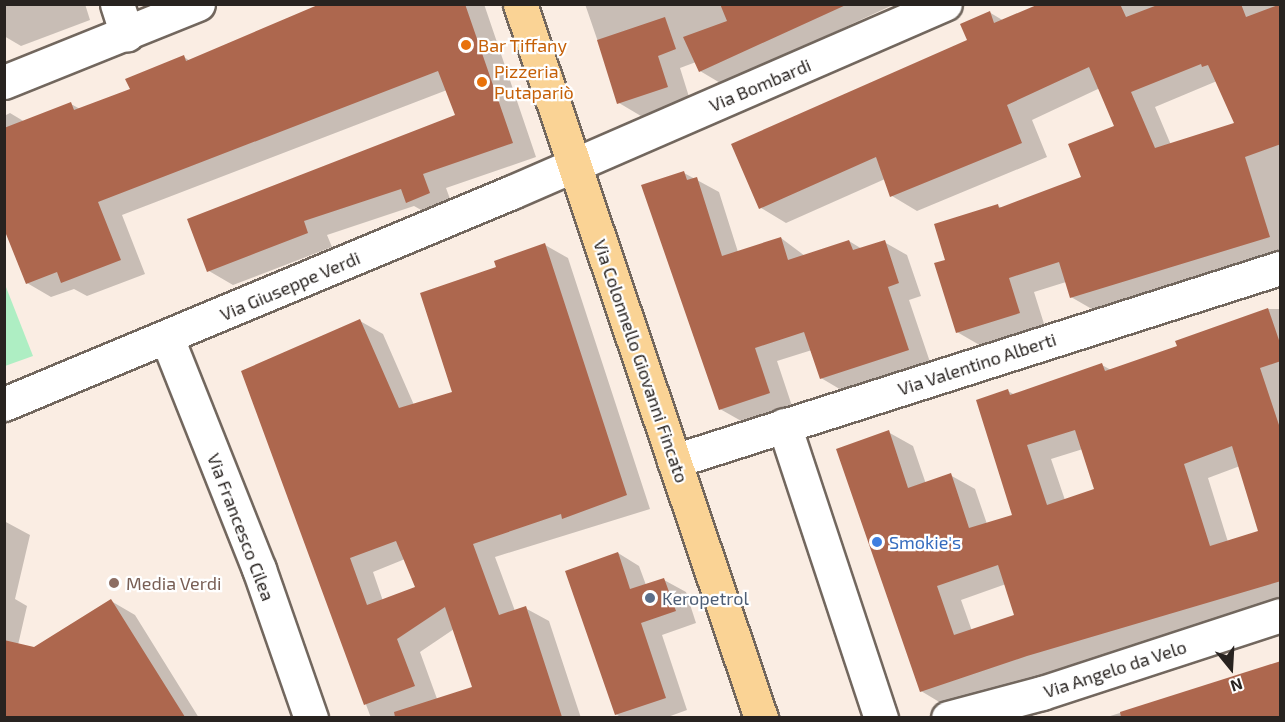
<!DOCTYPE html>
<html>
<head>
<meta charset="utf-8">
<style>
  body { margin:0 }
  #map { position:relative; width:1285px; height:722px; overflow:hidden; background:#faede3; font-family:"Exo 2",sans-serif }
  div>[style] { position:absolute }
  .green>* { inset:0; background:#aeeec3 }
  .shadow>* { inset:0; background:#0003 }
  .building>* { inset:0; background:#ad674e }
  .roads { filter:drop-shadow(2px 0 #72675e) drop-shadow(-2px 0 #72675e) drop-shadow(0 2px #72675e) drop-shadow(0 -2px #72675e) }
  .minor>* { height:33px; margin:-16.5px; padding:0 16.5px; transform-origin:16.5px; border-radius:16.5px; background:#fff }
  .major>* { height:33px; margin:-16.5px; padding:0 16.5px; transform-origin:16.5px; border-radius:16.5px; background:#fad395 }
  .dots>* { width:16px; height:16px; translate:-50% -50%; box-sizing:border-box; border:3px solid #fff; border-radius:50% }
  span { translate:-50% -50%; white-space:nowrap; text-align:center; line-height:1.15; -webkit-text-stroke:4.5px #fff; paint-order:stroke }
  .food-label { font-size:18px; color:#c56008 }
  .left { translate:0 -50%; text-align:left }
  .street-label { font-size:18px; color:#282320 }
  .shop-label { font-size:18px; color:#366cbe }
  .education-label { font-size:18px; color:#785e54 }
  .service-label { font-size:18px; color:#4e5e75 }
  .frame { position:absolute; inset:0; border:6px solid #282320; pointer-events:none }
  .north { position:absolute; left:1201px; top:638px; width:60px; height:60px; -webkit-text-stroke:4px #fff; paint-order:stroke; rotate:162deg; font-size:16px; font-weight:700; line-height:24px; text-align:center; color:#282320 }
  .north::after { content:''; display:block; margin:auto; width:21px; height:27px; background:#282320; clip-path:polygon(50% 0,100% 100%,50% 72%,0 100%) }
</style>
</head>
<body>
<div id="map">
  <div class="green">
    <div style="clip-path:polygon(4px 282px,33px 356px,5px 366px,4px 366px)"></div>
  </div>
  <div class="shadow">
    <div style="clip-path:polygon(4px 4px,85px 4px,90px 20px,21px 46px,4px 36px)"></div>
    <div style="clip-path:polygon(327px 4px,484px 4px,536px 157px,446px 188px,453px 207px,432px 216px,414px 206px,327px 235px,332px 247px,233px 285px,209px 271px,456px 116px,447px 90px,122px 215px,145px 274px,87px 296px,74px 289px,51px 297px,27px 283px,4px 224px,4px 116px,10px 113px,25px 122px,71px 104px,80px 109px,132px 90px,184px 57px,190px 61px)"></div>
    <div style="clip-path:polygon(585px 4px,895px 4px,722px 84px,700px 71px,696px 62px,680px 68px,690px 100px,641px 116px,619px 103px)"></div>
    <div style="clip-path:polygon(evenodd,1042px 4px,1280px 4px,1280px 255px,1097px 312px,1071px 297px,1066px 282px,1034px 292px,1045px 327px,983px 347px,957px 332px,947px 261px,998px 206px,1002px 208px,1083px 177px,1116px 127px,1100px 88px,1032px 120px,1047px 157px,917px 211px,892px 196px,885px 179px,786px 223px,761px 208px,969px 41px,989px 12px,1004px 21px,1042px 4px,1217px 81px,1236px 124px,1171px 145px,1155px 107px,1217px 81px)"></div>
    <div style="clip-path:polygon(684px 173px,719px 192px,738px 252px,781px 238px,805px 256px,849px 241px,862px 249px,884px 242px,907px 255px,921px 296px,909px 300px,930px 362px,843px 391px,821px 378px,812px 350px,777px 361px,792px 406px,743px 422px,720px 409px)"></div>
    <div style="clip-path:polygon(evenodd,545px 245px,568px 258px,650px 509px,495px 557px,515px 611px,525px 608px,549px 621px,581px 718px,483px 718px,454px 629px,420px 652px,444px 718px,371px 718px,243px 372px,360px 321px,383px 334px,414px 405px,454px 393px,498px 268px,545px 245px,405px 559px,417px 588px,383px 601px,373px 572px,405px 559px)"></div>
    <div style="clip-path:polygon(evenodd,1268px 309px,1280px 309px,1280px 599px,946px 706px,921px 691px,888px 432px,913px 446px,926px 484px,950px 475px,975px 489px,987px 524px,1014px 516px,1008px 391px,1015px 395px,1102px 365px,1111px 370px,1179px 347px,1268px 309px,1083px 449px,1096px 490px,1065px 500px,1051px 459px,1083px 449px,1268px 309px,1240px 466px,1260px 532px,1228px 542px,1208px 478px,1240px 466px,1268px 309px,1006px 584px,1016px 616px,972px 631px,961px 600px,1006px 584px)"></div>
    <div style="clip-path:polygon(4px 521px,30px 535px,15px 599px,27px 606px,18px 645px,35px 649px,111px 601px,135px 615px,199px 718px,4px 718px)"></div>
    <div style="clip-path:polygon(618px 553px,639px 566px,646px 585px,664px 580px,686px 592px,696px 623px,662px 635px,687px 710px,665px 718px,622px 718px,616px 714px)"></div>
    <div style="clip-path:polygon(1280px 663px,1280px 718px,1107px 717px)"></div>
  </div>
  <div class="building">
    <div style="clip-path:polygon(320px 4px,465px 4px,513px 143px,423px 174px,430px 193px,406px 203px,401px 189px,304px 221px,308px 233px,207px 272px,187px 219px,455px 115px,438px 71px,98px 202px,121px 260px,61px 283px,57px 272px,26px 284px,4px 229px,4px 128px,71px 102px,74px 110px,130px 89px,125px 79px,184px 55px,186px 61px)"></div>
    <div style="clip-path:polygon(720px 4px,848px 4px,699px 72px,683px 37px,727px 21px)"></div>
    <div style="clip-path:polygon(evenodd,1039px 4px,1120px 4px,1126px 17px,1160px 4px,1241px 4px,1246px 17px,1281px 4px,1281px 144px,1245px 157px,1270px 237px,1070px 298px,1059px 262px,1009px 278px,1020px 313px,956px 333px,934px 263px,945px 260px,934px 224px,998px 204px,999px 208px,1081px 177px,1068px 144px,1114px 126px,1089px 67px,1007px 105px,1022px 143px,890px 197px,876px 157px,759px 209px,731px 144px,967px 40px,960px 24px,990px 11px,994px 23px,1039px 4px,1201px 64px,1202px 67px,1208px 65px,1234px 123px,1155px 148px,1131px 92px,1201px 64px)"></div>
    <div style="clip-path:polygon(665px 17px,676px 49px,658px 56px,668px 87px,617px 104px,597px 40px)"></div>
    <div style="clip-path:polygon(684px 171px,687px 180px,697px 177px,722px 256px,781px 237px,788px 260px,849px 240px,853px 250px,885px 240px,899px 283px,888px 287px,909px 350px,820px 379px,804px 332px,755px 348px,770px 393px,719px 410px,641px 185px)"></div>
    <div style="clip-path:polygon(evenodd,545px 243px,627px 495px,562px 519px,561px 514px,473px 544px,499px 615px,526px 606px,562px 717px,395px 717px,394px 712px,472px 687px,445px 607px,397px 639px,415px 686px,364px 705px,241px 371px,360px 319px,399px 408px,452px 392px,420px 293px,496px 267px,494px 261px,545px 243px,396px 541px,415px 587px,367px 605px,350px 558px,396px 541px)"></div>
    <div style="clip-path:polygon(evenodd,1268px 308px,1281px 346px,1281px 361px,1260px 368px,1281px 431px,1281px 581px,1027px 656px,920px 692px,836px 449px,889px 430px,908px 488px,951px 473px,969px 528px,1012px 515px,976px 400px,1008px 389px,1010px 395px,1102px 363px,1105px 371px,1177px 346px,1175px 341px,1268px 308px,1075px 430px,1094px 489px,1047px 505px,1027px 445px,1075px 430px,1268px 308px,1232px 446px,1258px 531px,1210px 546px,1184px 464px,1232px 446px,1268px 308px,998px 565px,1014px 615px,954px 635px,937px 586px,998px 565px)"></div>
    <div style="clip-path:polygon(618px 552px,630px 589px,664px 578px,676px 611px,641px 623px,666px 698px,615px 715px,565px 571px)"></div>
    <div style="clip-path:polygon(111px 599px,185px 717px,4px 717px,4px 640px,34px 647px)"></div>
    <div style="clip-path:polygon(1281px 661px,1281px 717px,1121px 717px,1120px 712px)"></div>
  </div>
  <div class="roads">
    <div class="minor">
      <div style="left:117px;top:4px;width:32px;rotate:72deg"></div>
      <div style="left:4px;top:82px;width:209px;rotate:-21.9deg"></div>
      <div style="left:167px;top:338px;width:249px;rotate:68.3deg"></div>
      <div style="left:259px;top:569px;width:158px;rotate:70.8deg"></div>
      <div style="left:4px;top:404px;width:550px;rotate:-22.65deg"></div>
      <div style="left:512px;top:192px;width:472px;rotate:-23.5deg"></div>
      <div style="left:784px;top:425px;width:309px;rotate:71.7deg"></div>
      <div style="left:674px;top:461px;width:636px;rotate:-17.67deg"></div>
      <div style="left:948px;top:718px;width:97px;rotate:-14.9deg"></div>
      <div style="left:1042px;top:693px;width:250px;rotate:-18.1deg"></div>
    </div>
    <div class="major">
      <div style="left:520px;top:4px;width:754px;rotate:71.35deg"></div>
    </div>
  </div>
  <div class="dots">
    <div style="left:466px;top:45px;background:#e8710a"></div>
    <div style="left:482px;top:82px;background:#e8710a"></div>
    <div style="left:877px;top:542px;background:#3f7fe0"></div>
    <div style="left:114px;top:583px;background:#8d6e63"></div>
    <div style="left:650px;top:598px;background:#5c6f8a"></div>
  </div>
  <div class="food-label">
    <span class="left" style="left:478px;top:45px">Bar Tiffany</span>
    <span class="left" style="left:494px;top:82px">Pizzeria<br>Putapariò</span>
  </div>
  <div class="street-label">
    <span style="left:760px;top:85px;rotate:-23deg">Via Bombardi</span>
    <span style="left:290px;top:286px;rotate:-23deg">Via Giuseppe Verdi</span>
    <span style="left:641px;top:361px;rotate:71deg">Via Colonnello Giovanni Fincato</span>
    <span style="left:977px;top:364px;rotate:-18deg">Via Valentino Alberti</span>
    <span style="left:241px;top:527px;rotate:69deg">Via Francesco Cilea</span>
    <span style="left:1115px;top:669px;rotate:-18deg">Via Angelo da Velo</span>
  </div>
  <div class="shop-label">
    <span class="left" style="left:889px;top:542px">Smokie's</span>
  </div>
  <div class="education-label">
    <span class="left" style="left:126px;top:583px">Media Verdi</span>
  </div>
  <div class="service-label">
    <span class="left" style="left:662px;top:598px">Keropetrol</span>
  </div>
  <div class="frame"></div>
  <div class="north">N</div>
</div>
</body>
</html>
